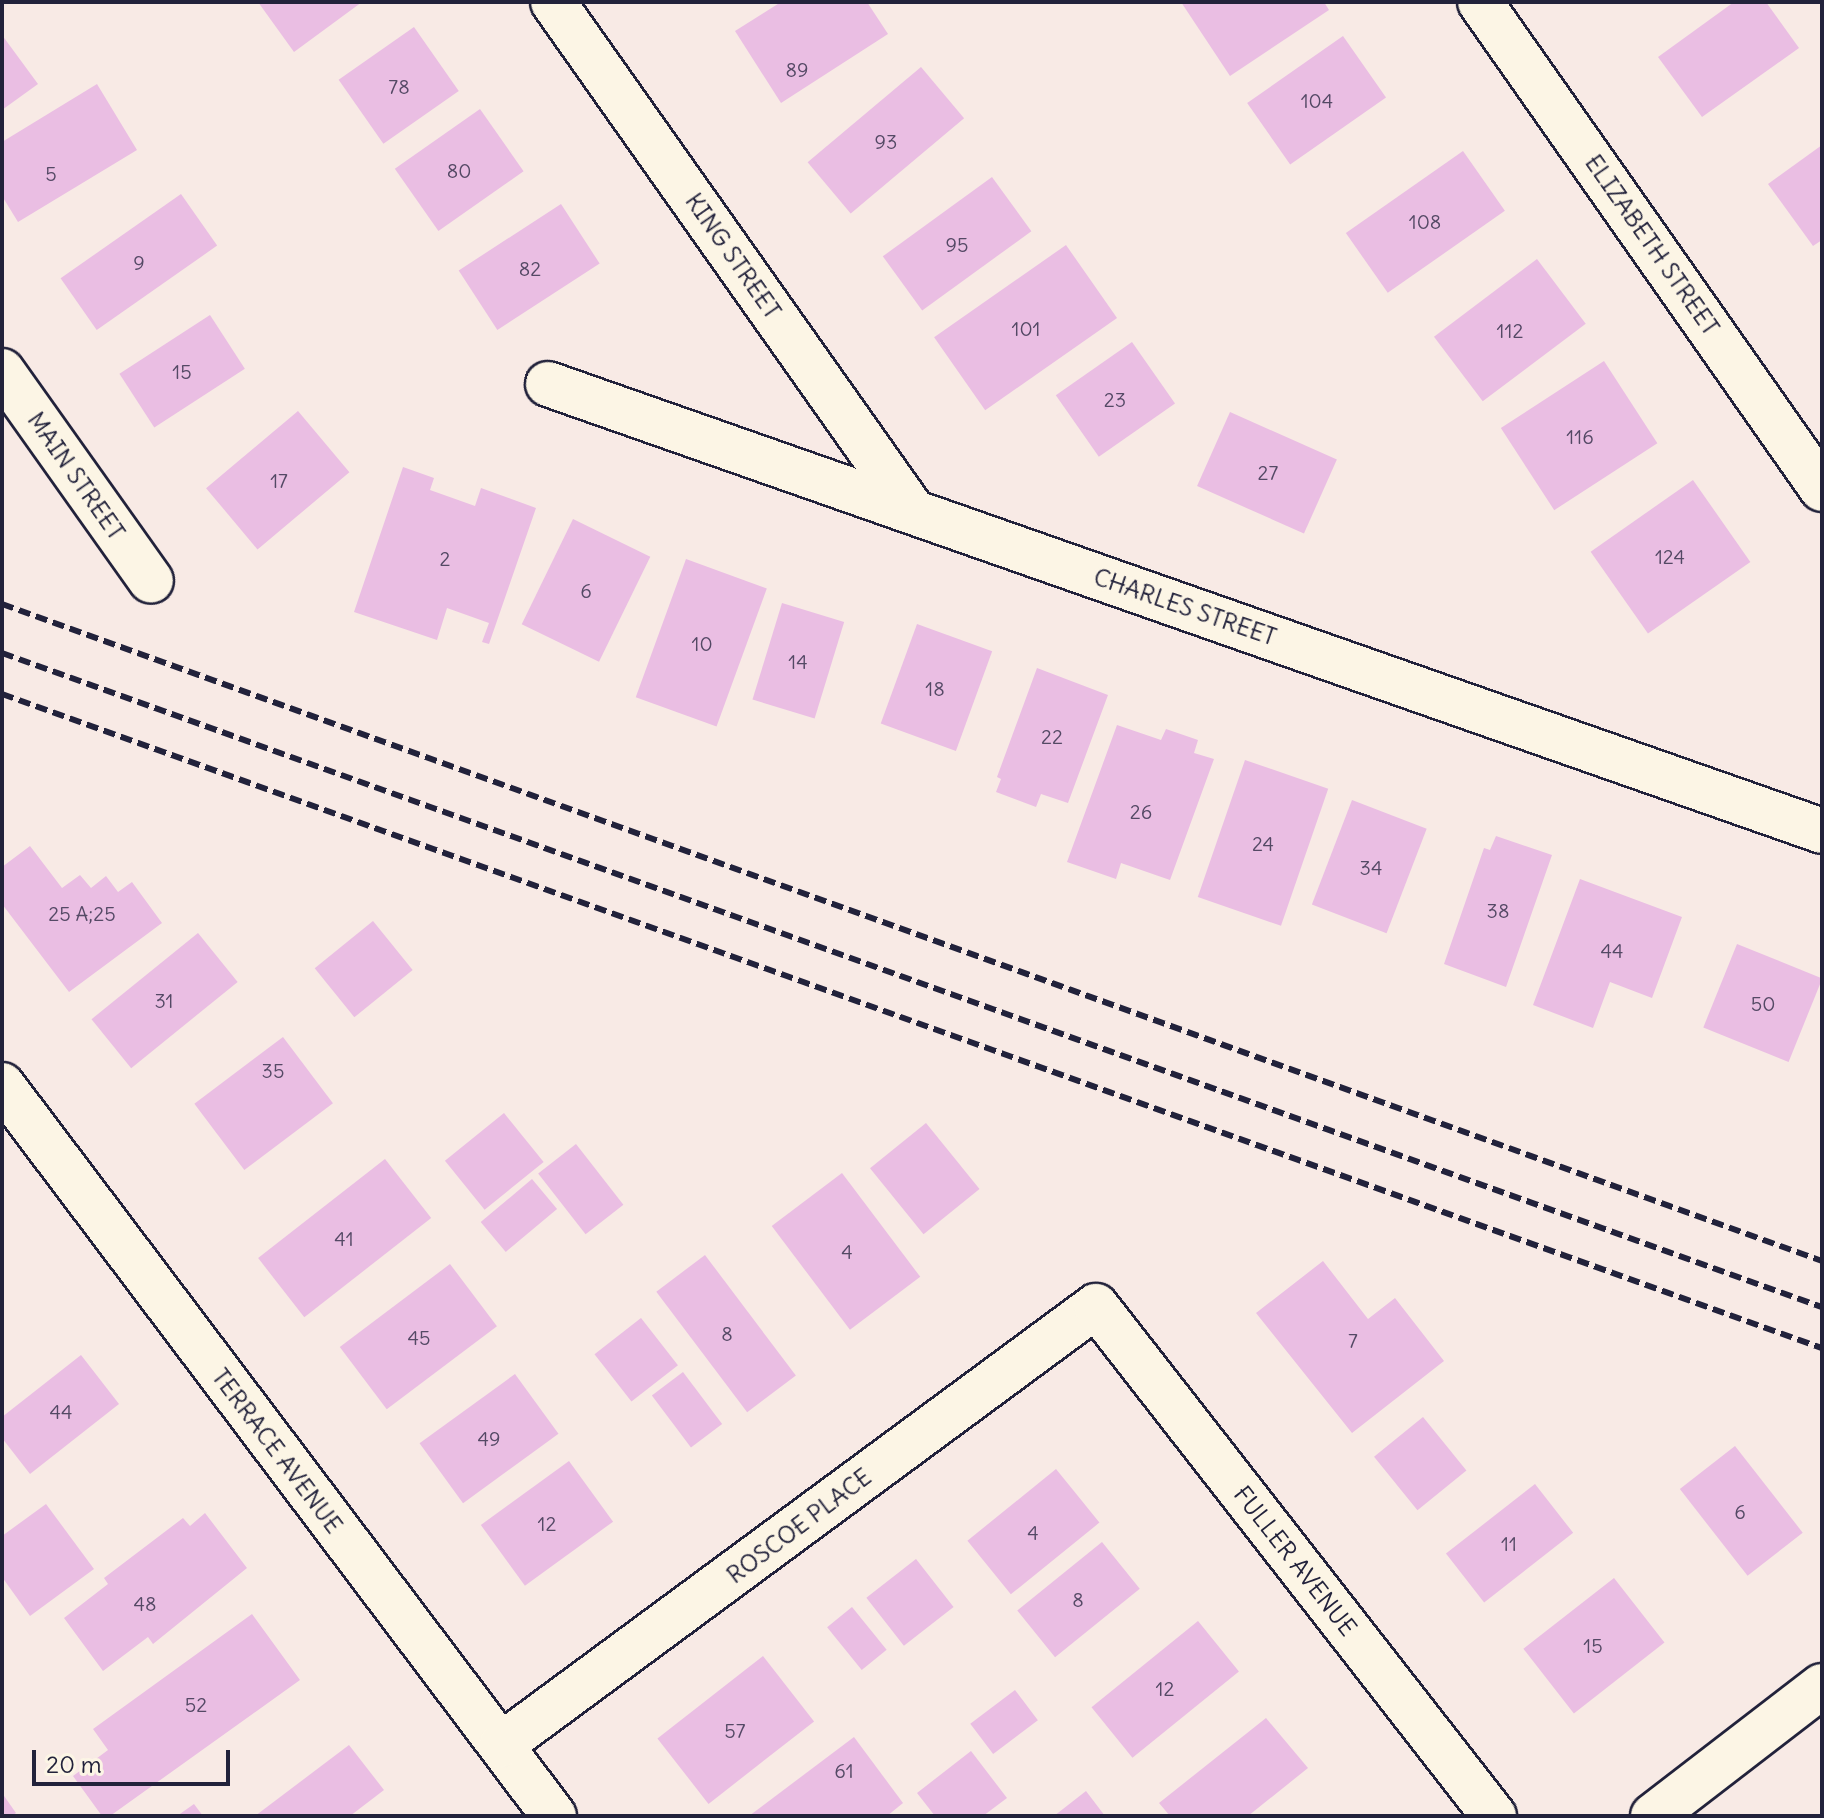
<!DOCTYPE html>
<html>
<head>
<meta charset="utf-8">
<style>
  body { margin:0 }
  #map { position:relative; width:1824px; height:1818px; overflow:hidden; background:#f8eae5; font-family:Delius,sans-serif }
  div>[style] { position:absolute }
  .building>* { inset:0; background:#eabee3; transform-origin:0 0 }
  .roads { filter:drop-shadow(2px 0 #22223b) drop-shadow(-2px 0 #22223b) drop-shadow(0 2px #22223b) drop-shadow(0 -2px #22223b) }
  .street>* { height:44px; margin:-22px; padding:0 22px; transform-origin:22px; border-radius:22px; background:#fcf5e5 }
  .rail>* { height:6px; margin-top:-3px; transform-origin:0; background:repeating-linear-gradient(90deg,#22223b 0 12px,transparent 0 18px) }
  span { translate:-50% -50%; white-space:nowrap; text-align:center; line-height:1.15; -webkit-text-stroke:7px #fcf5e5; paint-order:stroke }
  .number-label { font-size:20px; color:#544965 }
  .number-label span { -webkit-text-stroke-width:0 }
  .street-label { font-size:24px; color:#22223b }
  .frame { position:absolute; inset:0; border:4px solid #22223b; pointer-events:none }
  .scale { position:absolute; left:32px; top:1750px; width:198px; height:36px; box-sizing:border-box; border:4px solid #22223b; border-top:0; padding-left:10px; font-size:24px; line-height:28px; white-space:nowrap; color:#22223b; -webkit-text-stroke:6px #fcf5e5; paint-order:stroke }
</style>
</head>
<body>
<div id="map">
  <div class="building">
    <div style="clip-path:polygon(258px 2px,362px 2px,294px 52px)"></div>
    <div style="clip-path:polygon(781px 2px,867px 2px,888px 34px,781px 103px,735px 31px)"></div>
    <div style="clip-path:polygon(1181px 2px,1324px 2px,1329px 10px,1230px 76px)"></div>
    <div style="clip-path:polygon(1734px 2px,1766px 2px,1799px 48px,1702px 117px,1658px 57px)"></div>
    <div style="left:414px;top:27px;width:78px;height:92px;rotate:55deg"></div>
    <div style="clip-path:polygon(2px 35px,38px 84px,2px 110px)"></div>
    <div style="left:1343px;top:36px;width:75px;height:117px;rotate:55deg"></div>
    <div style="left:921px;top:67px;width:67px;height:148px;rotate:50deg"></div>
    <div style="clip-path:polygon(97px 84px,137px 150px,18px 222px,2px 196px,2px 142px)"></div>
    <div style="left:480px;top:109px;width:76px;height:104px;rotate:55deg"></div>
    <div style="clip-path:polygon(1822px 145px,1822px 240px,1813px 246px,1768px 184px)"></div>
    <div style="left:1463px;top:151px;width:73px;height:143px;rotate:55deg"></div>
    <div style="left:992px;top:177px;width:67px;height:135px;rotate:54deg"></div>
    <div style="left:181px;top:194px;width:63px;height:147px;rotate:55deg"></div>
    <div style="left:561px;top:204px;width:71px;height:122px;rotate:57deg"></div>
    <div style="left:1066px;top:245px;width:89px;height:161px;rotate:55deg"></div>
    <div style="left:1537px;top:259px;width:81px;height:129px;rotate:53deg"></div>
    <div style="left:210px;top:315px;width:64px;height:108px;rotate:57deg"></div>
    <div style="left:1132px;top:342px;width:75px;height:93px;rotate:55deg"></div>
    <div style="left:1604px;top:361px;width:98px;height:123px;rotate:57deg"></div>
    <div style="left:298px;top:411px;width:80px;height:120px;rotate:50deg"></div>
    <div style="left:1230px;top:412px;width:117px;height:81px;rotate:24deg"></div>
    <div style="clip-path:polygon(403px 467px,434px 478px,430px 490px,475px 506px,481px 488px,536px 508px,489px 644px,482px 642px,489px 623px,447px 608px,437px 640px,354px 612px)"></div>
    <div style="left:1693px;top:480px;width:100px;height:125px;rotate:55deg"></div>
    <div style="left:573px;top:519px;width:86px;height:117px;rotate:26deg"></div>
    <div style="left:686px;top:559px;width:86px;height:147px;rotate:20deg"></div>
    <div style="left:782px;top:603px;width:65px;height:101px;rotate:17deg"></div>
    <div style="left:917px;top:624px;width:80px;height:106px;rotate:20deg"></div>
    <div style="clip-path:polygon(1037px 668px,1108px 695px,1068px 803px,1041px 794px,1036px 807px,996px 792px,1001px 779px,997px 777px)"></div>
    <div style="clip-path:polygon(1117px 725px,1161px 740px,1166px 729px,1198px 740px,1194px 753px,1214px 759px,1170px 880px,1121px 863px,1116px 879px,1067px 862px)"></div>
    <div style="left:1245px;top:760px;width:88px;height:145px;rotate:19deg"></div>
    <div style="left:1352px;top:800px;width:80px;height:112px;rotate:21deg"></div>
    <div style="clip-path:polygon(1496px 836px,1552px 855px,1506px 987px,1444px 964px,1484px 848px,1490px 850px)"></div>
    <div style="clip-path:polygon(30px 846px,62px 888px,80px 875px,91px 888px,106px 876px,118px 892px,132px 882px,162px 923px,69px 992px,2px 904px,2px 867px)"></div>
    <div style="clip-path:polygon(1580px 879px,1682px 917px,1652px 998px,1610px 982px,1593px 1028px,1533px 1005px)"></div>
    <div style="left:373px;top:921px;width:63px;height:75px;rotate:51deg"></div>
    <div style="left:198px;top:933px;width:63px;height:137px;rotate:51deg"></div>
    <div style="left:1737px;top:944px;width:92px;height:90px;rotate:22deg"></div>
    <div style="left:283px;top:1037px;width:83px;height:111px;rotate:53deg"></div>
    <div style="left:504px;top:1113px;width:63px;height:76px;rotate:51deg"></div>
    <div style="left:926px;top:1123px;width:85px;height:72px;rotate:51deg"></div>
    <div style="left:576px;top:1144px;width:77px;height:48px;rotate:52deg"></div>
    <div style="left:385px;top:1159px;width:75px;height:161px;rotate:52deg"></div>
    <div style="left:842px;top:1173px;width:130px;height:88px;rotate:53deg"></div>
    <div style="left:532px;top:1179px;width:39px;height:67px;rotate:50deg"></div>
    <div style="left:705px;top:1255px;width:151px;height:61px;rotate:53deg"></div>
    <div style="clip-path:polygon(1323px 1261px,1368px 1319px,1395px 1298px,1444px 1361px,1352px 1433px,1256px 1313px)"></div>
    <div style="left:450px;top:1264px;width:78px;height:138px;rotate:53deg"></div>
    <div style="left:641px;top:1318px;width:60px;height:59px;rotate:52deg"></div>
    <div style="clip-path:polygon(81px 1355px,119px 1404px,30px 1474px,2px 1438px,2px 1417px)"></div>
    <div style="left:683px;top:1372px;width:65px;height:39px;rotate:53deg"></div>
    <div style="left:515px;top:1374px;width:74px;height:118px;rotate:54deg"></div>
    <div style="left:1423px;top:1417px;width:69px;height:63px;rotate:51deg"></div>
    <div style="left:1735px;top:1446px;width:110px;height:70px;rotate:52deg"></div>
    <div style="left:569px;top:1461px;width:75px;height:109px;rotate:54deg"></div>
    <div style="left:1056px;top:1469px;width:69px;height:114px;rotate:51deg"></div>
    <div style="left:1535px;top:1484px;width:62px;height:113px;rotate:52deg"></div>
    <div style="clip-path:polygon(46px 1504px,94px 1569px,30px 1616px,2px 1577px,2px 1536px)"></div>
    <div style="clip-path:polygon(205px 1513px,247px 1568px,153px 1644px,148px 1637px,103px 1671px,64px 1618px,108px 1584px,104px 1578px,183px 1518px,190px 1526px)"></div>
    <div style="left:1102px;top:1542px;width:60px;height:109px;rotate:51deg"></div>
    <div style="left:916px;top:1559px;width:61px;height:63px;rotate:52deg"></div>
    <div style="left:1614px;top:1578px;width:82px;height:115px;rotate:52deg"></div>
    <div style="left:852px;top:1607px;width:55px;height:32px;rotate:51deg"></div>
    <div style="clip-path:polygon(252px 1614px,300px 1680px,110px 1816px,102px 1816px,73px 1776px,108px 1750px,93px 1729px)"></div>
    <div style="left:1198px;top:1621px;width:65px;height:137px;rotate:51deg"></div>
    <div style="left:763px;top:1656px;width:83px;height:134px;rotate:52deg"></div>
    <div style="left:1015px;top:1690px;width:38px;height:56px;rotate:53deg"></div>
    <div style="clip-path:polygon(1266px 1718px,1308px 1768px,1248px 1816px,1170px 1816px,1159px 1803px)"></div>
    <div style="clip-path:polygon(854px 1737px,903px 1803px,887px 1816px,749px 1816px)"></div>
    <div style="clip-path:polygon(349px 1745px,384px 1790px,350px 1816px,255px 1816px)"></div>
    <div style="clip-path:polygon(971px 1751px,1007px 1798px,983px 1816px,935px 1816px,917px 1793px)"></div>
    <div style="clip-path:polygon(1086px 1791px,1105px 1816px,1054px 1816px)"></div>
    <div style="clip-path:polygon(2px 1793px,16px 1813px,12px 1816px,2px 1816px)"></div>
    <div style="clip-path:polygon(194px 1804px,203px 1816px,177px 1816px)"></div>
  </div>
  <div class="roads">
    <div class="street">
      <div style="left:553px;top:2px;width:622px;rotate:54.75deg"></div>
      <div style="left:1480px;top:2px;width:595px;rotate:54.92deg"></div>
      <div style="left:2px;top:371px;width:257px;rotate:54.6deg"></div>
      <div style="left:548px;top:384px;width:1350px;rotate:19.33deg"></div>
      <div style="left:2px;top:1085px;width:916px;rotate:52.94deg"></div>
      <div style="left:501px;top:1745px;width:739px;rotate:-36.42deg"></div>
      <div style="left:1096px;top:1306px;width:647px;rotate:52.03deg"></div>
      <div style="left:1653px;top:1816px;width:213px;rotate:-37.6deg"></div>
    </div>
  </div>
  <div class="rail">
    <div style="left:2px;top:604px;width:1935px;rotate:19.85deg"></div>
    <div style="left:2px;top:653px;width:1934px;rotate:19.77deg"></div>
    <div style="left:2px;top:694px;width:1934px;rotate:19.77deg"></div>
  </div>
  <div class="number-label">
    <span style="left:797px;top:69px">89</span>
    <span style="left:399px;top:86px">78</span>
    <span style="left:1317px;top:100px">104</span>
    <span style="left:886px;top:141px">93</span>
    <span style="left:459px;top:170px">80</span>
    <span style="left:51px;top:173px">5</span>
    <span style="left:1425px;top:221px">108</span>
    <span style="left:957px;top:244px">95</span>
    <span style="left:139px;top:262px">9</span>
    <span style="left:530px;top:268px">82</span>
    <span style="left:1026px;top:328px">101</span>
    <span style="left:1510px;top:330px">112</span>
    <span style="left:182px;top:371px">15</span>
    <span style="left:1115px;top:399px">23</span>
    <span style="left:1580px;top:436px">116</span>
    <span style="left:1268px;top:472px">27</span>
    <span style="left:279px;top:480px">17</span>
    <span style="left:1670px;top:556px">124</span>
    <span style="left:445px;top:558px">2</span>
    <span style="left:586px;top:590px">6</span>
    <span style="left:702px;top:643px">10</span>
    <span style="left:798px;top:661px">14</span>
    <span style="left:935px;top:688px">18</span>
    <span style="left:1052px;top:736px">22</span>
    <span style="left:1141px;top:811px">26</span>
    <span style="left:1263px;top:843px">24</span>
    <span style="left:1371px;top:867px">34</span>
    <span style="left:1498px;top:910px">38</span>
    <span style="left:82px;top:913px">25 A;25</span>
    <span style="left:1612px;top:950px">44</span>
    <span style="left:164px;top:1000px">31</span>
    <span style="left:1763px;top:1003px">50</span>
    <span style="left:273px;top:1070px">35</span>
    <span style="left:344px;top:1238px">41</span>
    <span style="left:847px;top:1251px">4</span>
    <span style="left:727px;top:1333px">8</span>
    <span style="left:419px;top:1337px">45</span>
    <span style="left:1353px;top:1340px">7</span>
    <span style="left:61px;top:1411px">44</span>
    <span style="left:489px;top:1438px">49</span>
    <span style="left:1740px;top:1511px">6</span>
    <span style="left:547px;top:1523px">12</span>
    <span style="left:1033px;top:1532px">4</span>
    <span style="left:1509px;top:1543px">11</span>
    <span style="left:1078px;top:1599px">8</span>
    <span style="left:145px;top:1603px">48</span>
    <span style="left:1593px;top:1645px">15</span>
    <span style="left:1165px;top:1688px">12</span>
    <span style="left:196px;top:1704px">52</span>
    <span style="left:735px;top:1730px">57</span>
    <span style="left:844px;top:1770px">61</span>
  </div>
  <div class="street-label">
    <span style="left:1652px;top:245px;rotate:55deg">ELIZABETH STREET</span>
    <span style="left:733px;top:256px;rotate:55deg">KING STREET</span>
    <span style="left:76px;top:476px;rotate:55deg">MAIN STREET</span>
    <span style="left:1185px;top:607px;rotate:19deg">CHARLES STREET</span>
    <span style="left:277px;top:1451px;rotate:53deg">TERRACE AVENUE</span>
    <span style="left:799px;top:1526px;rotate:-37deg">ROSCOE PLACE</span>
    <span style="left:1295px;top:1561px;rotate:52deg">FULLER AVENUE</span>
  </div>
  <div class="frame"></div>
  <div class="scale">20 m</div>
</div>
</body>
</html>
